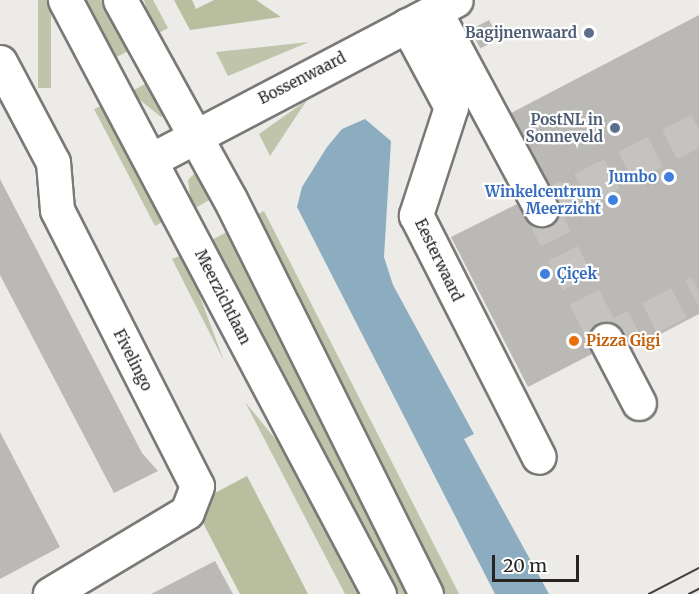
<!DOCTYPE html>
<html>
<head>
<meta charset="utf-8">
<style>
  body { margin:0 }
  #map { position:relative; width:699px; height:594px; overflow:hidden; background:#ecebe7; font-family:Merriweather,serif }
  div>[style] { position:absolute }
  .green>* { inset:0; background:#c0c4ab; transform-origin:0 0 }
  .forest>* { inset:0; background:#b8be9e }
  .water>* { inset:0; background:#8cadbf }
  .building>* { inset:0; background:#bab9b6; transform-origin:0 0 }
  .minor-tunnel>* { height:33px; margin-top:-16.5px; transform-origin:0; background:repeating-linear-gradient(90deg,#c4c3c0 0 33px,transparent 0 49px) }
  .roads { filter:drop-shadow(2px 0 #7a7976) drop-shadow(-2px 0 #7a7976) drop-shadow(0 2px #7a7976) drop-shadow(0 -2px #7a7976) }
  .minor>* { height:33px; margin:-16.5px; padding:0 16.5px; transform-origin:16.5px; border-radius:16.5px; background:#fff }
  .tram>* { height:1.5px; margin:-0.75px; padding:0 0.75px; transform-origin:0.75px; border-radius:0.75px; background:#424140 }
  .dots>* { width:16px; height:16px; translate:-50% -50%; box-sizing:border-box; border:3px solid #fff; border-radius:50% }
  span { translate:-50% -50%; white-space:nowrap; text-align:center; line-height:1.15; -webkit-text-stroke:4.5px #fff; paint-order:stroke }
  .service-label { font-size:15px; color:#4e5e75; font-weight:700 }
  .right { translate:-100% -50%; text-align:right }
  .street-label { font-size:15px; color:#262524 }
  .shop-label { font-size:15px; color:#366cbe; font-weight:700 }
  .left { translate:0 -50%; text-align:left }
  .food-label { font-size:15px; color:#c56008; font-weight:700 }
  .scale { position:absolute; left:492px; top:555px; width:87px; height:27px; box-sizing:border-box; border:3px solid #262524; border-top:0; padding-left:8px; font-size:18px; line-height:21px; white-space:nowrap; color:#262524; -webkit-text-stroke:4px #fff; paint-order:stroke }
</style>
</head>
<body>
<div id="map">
  <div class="green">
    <div style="left:38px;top:0;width:13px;height:88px"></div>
    <div style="clip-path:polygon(85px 0,108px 0,134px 48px,115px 58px)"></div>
    <div style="clip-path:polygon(144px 0,153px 0,168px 28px,155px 35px)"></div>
    <div style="clip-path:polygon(309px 42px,228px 76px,216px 52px)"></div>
    <div style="clip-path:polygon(151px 81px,168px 113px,161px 117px,130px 92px)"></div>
    <div style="clip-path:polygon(307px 100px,270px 156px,259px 134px)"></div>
    <div style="clip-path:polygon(104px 105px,170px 218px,155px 226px,94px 109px)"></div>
    <div style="clip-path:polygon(198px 170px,211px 199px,192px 210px,188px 180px)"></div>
    <div style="left:264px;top:211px;width:430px;height:13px;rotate:63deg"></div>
    <div style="left:227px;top:232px;width:407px;height:19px;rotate:63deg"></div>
    <div style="clip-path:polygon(184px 254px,224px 361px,172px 259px)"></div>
    <div style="clip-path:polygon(245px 402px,296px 464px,359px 594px,345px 594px)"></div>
  </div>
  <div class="forest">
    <div style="clip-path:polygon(174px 0,192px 0,196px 9px,214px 0,256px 0,281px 17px,190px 30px)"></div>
    <div style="clip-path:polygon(247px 476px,289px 557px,308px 594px,240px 594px,202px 521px,215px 493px)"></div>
  </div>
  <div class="water">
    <div style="clip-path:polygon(365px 119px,391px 141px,384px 257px,393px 285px,474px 434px,464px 439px,549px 594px,495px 594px,297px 207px,302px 187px,327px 147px,342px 129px)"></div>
  </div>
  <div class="building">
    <div style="clip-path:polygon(699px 15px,699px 314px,632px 349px,616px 325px,598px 323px,587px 339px,592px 354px,528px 387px,451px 237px,517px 204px,531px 225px,550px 225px,560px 210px,558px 200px,511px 113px)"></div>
    <div style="left:489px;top:20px;width:21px;height:21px;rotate:62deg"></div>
    <div style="clip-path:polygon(0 179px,142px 453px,158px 471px,114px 493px,0 275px)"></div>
    <div style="clip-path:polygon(0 432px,60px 547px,0 579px)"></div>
    <div style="clip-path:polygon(215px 561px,233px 594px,151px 594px)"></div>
  </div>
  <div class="minor-tunnel">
    <div style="left:699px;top:129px;width:177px;rotate:153.1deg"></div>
    <div style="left:541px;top:209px;width:146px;rotate:63.6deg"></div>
    <div style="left:606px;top:340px;width:105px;rotate:-27.3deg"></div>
  </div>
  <div class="roads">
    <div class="minor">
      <div style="left:65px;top:0;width:672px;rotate:62.14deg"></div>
      <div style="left:120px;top:0;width:227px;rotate:61.1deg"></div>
      <div style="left:230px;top:199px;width:441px;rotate:63.6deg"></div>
      <div style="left:435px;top:11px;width:225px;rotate:61.8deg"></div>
      <div style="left:407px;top:25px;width:93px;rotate:61.8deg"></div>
      <div style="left:451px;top:107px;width:114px;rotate:108deg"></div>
      <div style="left:416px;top:215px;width:271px;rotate:63.1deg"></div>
      <div style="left:0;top:62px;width:113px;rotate:62.1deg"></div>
      <div style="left:53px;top:162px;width:48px;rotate:85.2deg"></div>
      <div style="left:57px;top:210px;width:309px;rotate:63.1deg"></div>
      <div style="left:197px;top:486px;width:28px;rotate:111deg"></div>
      <div style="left:187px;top:512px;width:160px;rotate:149.1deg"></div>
      <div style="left:151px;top:160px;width:344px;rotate:-27.7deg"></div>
      <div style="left:606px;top:340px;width:71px;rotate:62.4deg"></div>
    </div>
  </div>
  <div class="tram">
    <div style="left:649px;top:594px;width:56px;rotate:-27.5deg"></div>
    <div style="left:689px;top:594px;width:11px;rotate:-27deg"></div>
  </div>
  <div class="dots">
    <div style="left:589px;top:33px;background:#5c6f8a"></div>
    <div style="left:615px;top:128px;background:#5c6f8a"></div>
    <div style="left:669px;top:177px;background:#3f7fe0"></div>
    <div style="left:613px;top:200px;background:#3f7fe0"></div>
    <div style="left:545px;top:274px;background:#3f7fe0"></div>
    <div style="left:574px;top:341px;background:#e8710a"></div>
  </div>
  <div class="service-label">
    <span class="right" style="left:577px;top:33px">Bagijnenwaard</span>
    <span class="right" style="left:603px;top:128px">PostNL in<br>Sonneveld</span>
  </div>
  <div class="street-label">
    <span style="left:302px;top:78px;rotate:-27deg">Bossenwaard</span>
    <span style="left:439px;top:260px;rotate:64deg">Eesterwaard</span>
    <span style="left:223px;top:297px;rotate:63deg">Meerzichtlaan</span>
    <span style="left:133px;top:360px;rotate:63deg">Fivelingo</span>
  </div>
  <div class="shop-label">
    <span class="right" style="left:657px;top:177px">Jumbo</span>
    <span class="right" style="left:601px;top:200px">Winkelcentrum<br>Meerzicht</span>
    <span class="left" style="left:557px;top:274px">Çiçek</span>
  </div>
  <div class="food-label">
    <span class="left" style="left:586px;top:341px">Pizza Gigi</span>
  </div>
  <div class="scale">20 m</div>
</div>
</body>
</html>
